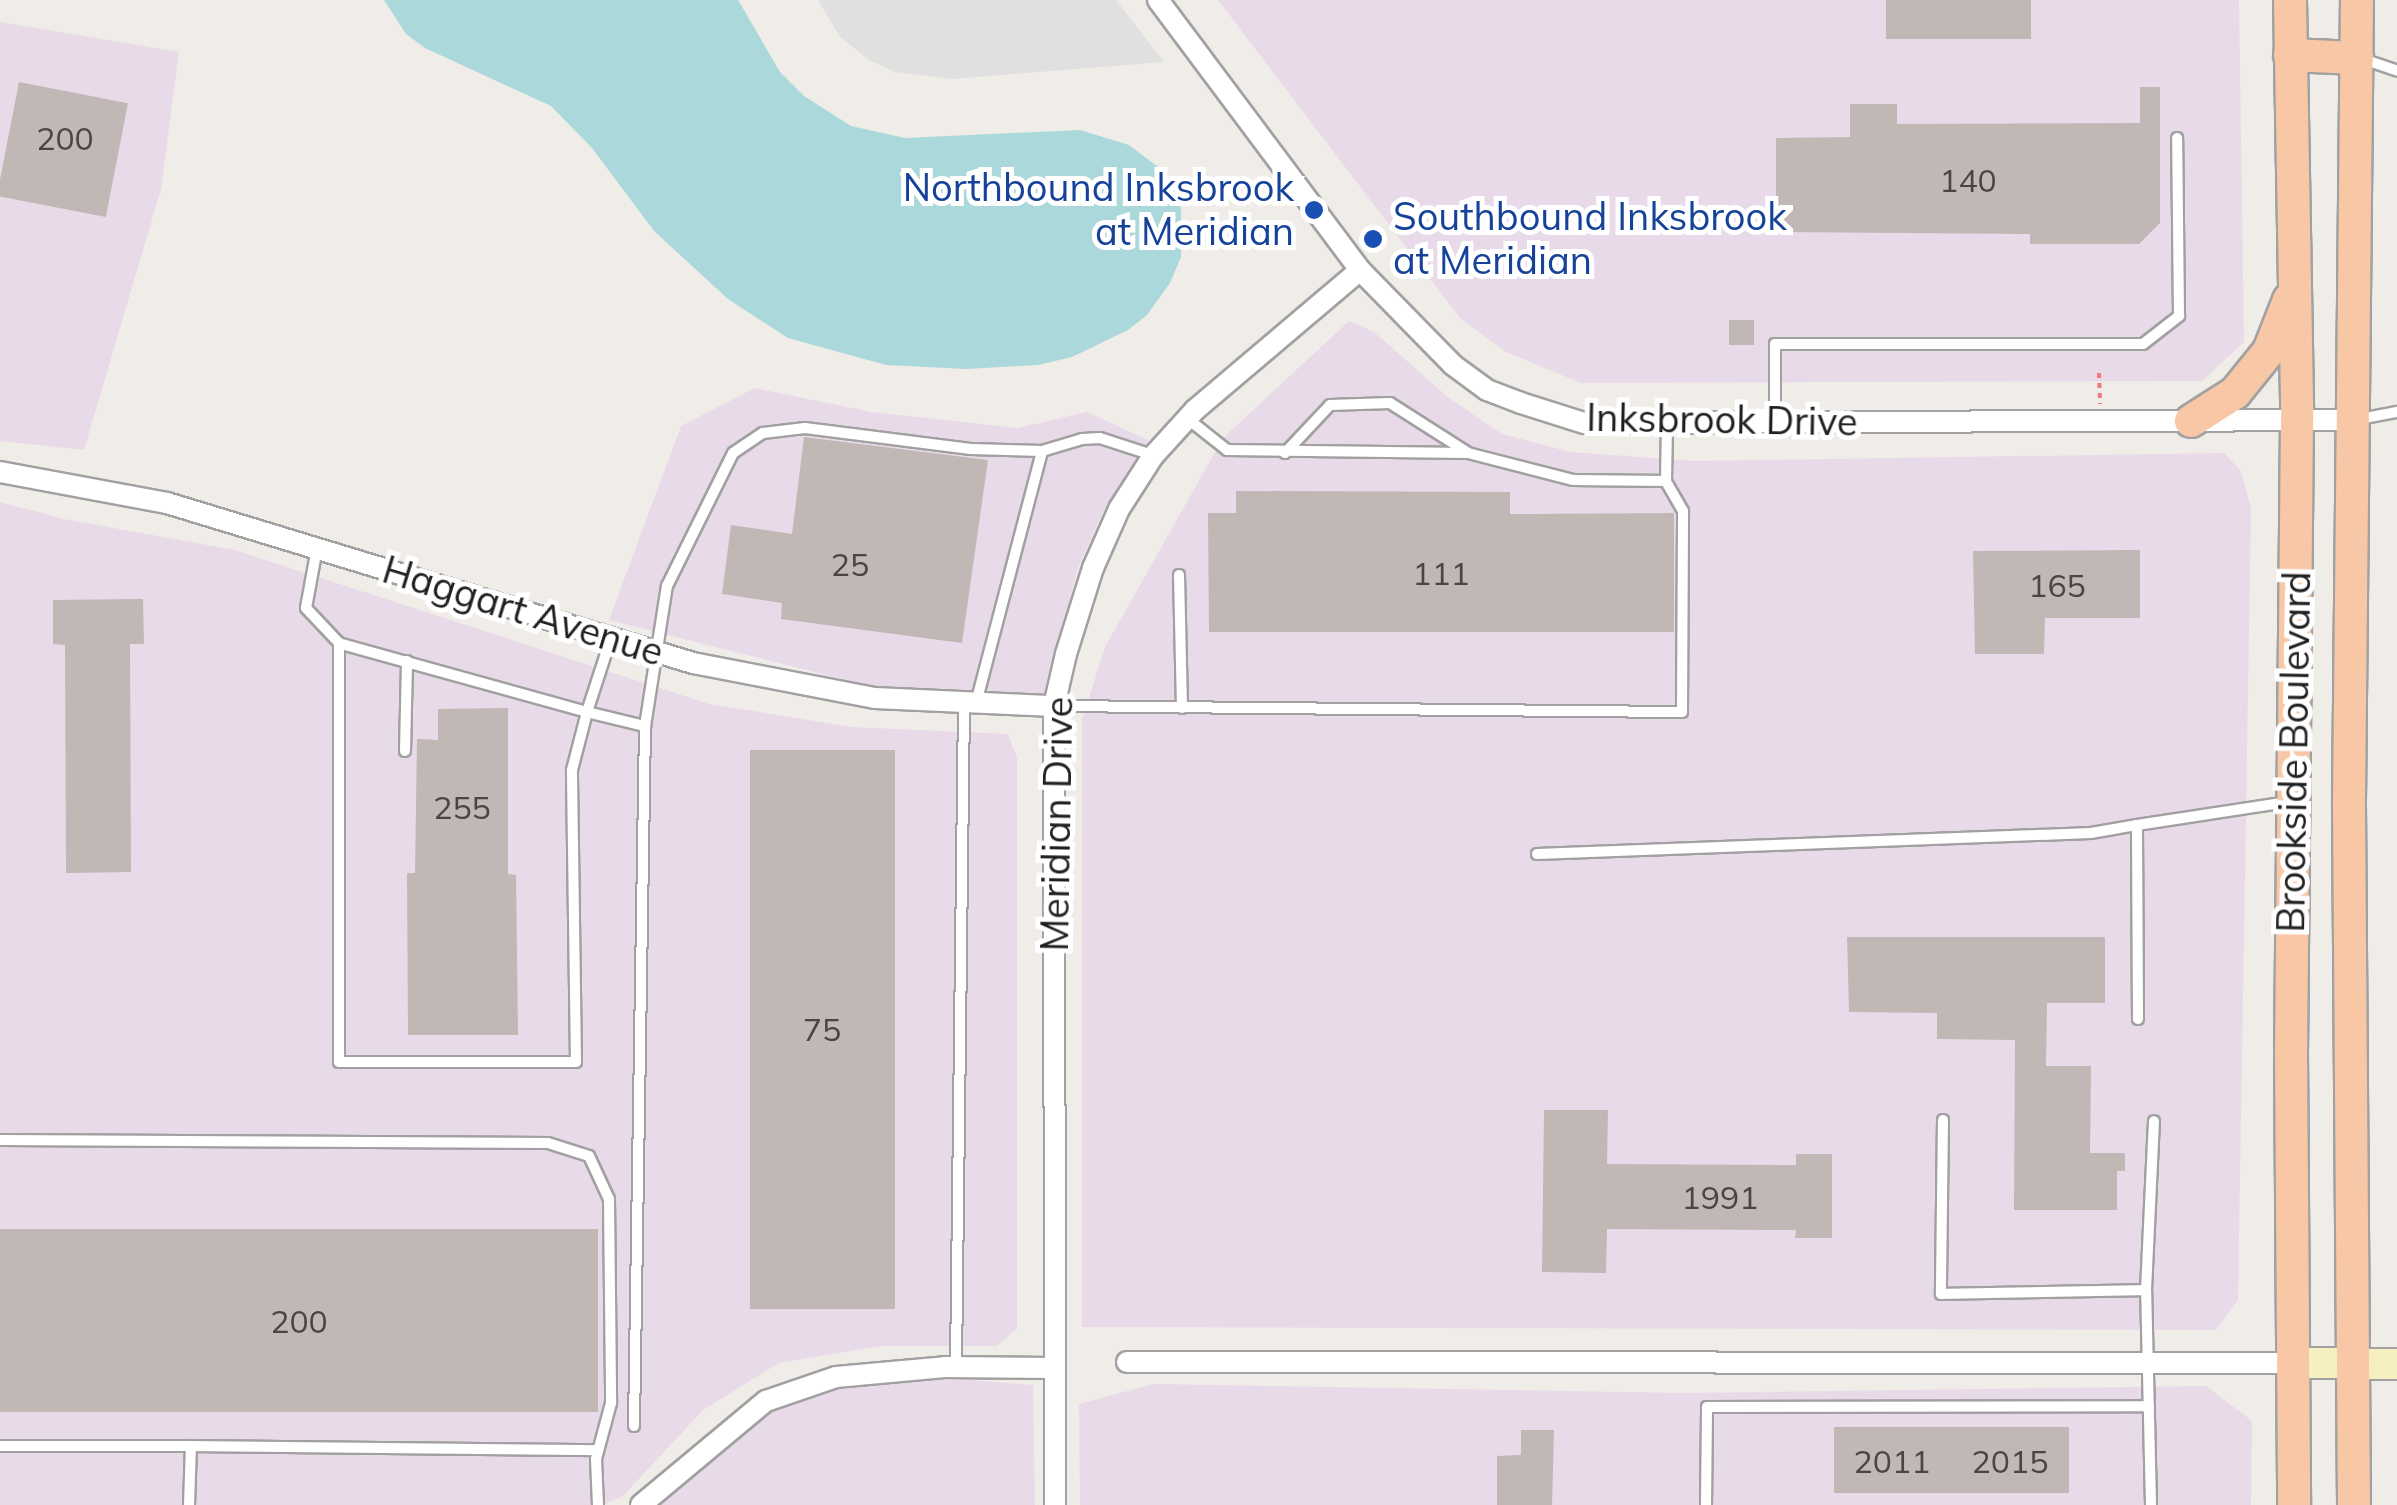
<!DOCTYPE html>
<html>
<head>
<meta charset="utf-8">
<style>
  body { margin:0 }
  #map { position:relative; width:2397px; height:1505px; overflow:hidden; background:#f0ece8; font-family:Mulish,sans-serif }
  div>[style] { position:absolute }
  .industrial>* { inset:0; background:#e9dae9 }
  .parking>* { inset:0; background:#e0e0e0 }
  .water>* { inset:0; background:#abd8db }
  .building>* { inset:0; background:#c1b7b4; transform-origin:0 0 }
  .path>* { height:4px; margin-top:-2px; transform-origin:0; background:repeating-linear-gradient(90deg,#f2777f 0 5px,transparent 0 10px) }
  .roads { filter:drop-shadow(2px 0 #a1a1a1) drop-shadow(-2px 0 #a1a1a1) drop-shadow(0 2px #a1a1a1) drop-shadow(0 -2px #a1a1a1) }
  .lane>* { height:10px; margin:-5px; padding:0 5px; transform-origin:5px; border-radius:5px; background:#fff }
  .street>* { height:20px; margin:-10px; padding:0 10px; transform-origin:10px; border-radius:10px; background:#fff }
  .secondary>* { height:30px; margin:-15px; padding:0 15px; transform-origin:15px; border-radius:15px; background:#f6f0c0 }
  .primary>* { height:32px; margin:-16px; padding:0 16px; transform-origin:16px; border-radius:16px; background:#f7c7a6 }
  .dots>* { width:28px; height:28px; translate:-50% -50%; box-sizing:border-box; border:5px solid #fff; border-radius:50% }
  span { translate:-50% -50%; white-space:nowrap; text-align:center; line-height:1.15; -webkit-text-stroke:10px #fff; paint-order:stroke }
  .number-label { font-size:32px; color:#484645 }
  .number-label span { -webkit-text-stroke-width:0 }
  .transit-label { font-size:38px; color:#164399 }
  .right { translate:-100% -50%; text-align:right }
  .left { translate:0 -50%; text-align:left }
  .street-label { font-size:38px; color:#202020 }
</style>
</head>
<body>
<div id="map">
  <div class="industrial">
    <div style="clip-path:polygon(1218px 0,2239px 0,2244px 342px,2202px 381px,1581px 383px,1506px 352px,1460px 318px)"></div>
    <div style="clip-path:polygon(0 22px,179px 52px,161px 189px,84px 450px,0 441px)"></div>
    <div style="clip-path:polygon(1349px 321px,1374px 332px,1449px 398px,1502px 434px,1570px 452px,1695px 461px,2224px 453px,2241px 471px,2251px 509px,2238px 1300px,2216px 1330px,1082px 1327px,1082px 720px,1105px 647px,1223px 438px)"></div>
    <div style="clip-path:polygon(755px 388px,871px 412px,1018px 428px,1087px 412px,1148px 440px,1103px 512px,1076px 573px,1047px 697px,877px 688px,609px 620px,681px 426px)"></div>
    <div style="clip-path:polygon(0 502px,64px 519px,235px 550px,709px 704px,852px 727px,1008px 734px,1017px 758px,1017px 1328px,997px 1346px,882px 1346px,779px 1363px,703px 1410px,623px 1496px,602px 1505px,0 1505px)"></div>
    <div style="clip-path:polygon(934px 1377px,1033px 1385px,1035px 1505px,661px 1505px,769px 1412px,844px 1386px)"></div>
    <div style="clip-path:polygon(1153px 1384px,1683px 1393px,2206px 1386px,2252px 1421px,2251px 1505px,1080px 1505px,1079px 1404px)"></div>
  </div>
  <div class="parking">
    <div style="clip-path:polygon(818px 0,1116px 0,1164px 62px,952px 79px,895px 72px,869px 60px,840px 37px)"></div>
  </div>
  <div class="water">
    <div style="clip-path:polygon(384px 0,738px 0,780px 72px,804px 96px,851px 126px,905px 138px,1080px 130px,1129px 145px,1158px 167px,1175px 189px,1181px 209px,1181px 257px,1170px 283px,1147px 315px,1128px 330px,1072px 357px,1038px 365px,966px 369px,886px 365px,788px 338px,728px 299px,654px 231px,592px 148px,551px 106px,425px 48px,406px 34px)"></div>
  </div>
  <div class="building">
    <div style="left:1886px;top:0;width:145px;height:39px"></div>
    <div style="left:19px;top:82px;width:111px;height:116px;rotate:11deg"></div>
    <div style="clip-path:polygon(2140px 87px,2160px 87px,2160px 223px,2139px 244px,2030px 244px,2030px 234px,1776px 232px,1776px 138px,1850px 137px,1850px 104px,1897px 104px,1897px 124px,2140px 123px)"></div>
    <div style="left:1729px;top:320px;width:25px;height:25px"></div>
    <div style="clip-path:polygon(804px 437px,988px 460px,962px 643px,781px 619px,782px 603px,722px 594px,731px 525px,792px 534px)"></div>
    <div style="clip-path:polygon(1236px 491px,1510px 492px,1510px 514px,1674px 513px,1674px 632px,1209px 632px,1208px 513px,1236px 513px)"></div>
    <div style="clip-path:polygon(2140px 550px,2140px 618px,2045px 618px,2044px 654px,1975px 654px,1973px 551px)"></div>
    <div style="clip-path:polygon(143px 599px,144px 644px,130px 644px,131px 872px,66px 873px,65px 645px,53px 644px,53px 600px)"></div>
    <div style="clip-path:polygon(508px 708px,508px 874px,516px 875px,518px 1035px,408px 1035px,407px 873px,415px 873px,417px 739px,438px 740px,438px 709px)"></div>
    <div style="left:750px;top:750px;width:145px;height:559px"></div>
    <div style="clip-path:polygon(1847px 937px,2105px 937px,2105px 1003px,2047px 1003px,2046px 1066px,2091px 1066px,2090px 1153px,2125px 1153px,2125px 1171px,2117px 1171px,2117px 1210px,2014px 1210px,2015px 1040px,1937px 1039px,1937px 1013px,1849px 1012px)"></div>
    <div style="clip-path:polygon(1544px 1110px,1608px 1110px,1607px 1164px,1796px 1165px,1796px 1154px,1832px 1154px,1832px 1238px,1795px 1238px,1796px 1230px,1607px 1229px,1606px 1273px,1542px 1272px)"></div>
    <div style="left:0;top:1229px;width:598px;height:183px"></div>
    <div style="left:1834px;top:1427px;width:235px;height:66px"></div>
    <div style="clip-path:polygon(1521px 1430px,1554px 1430px,1552px 1505px,1497px 1505px,1497px 1456px,1521px 1455px)"></div>
  </div>
  <div class="path">
    <div style="left:2099px;top:373px;width:31px;rotate:88deg"></div>
  </div>
  <div class="roads">
    <div class="lane">
      <div style="left:2363px;top:59px;width:36px;rotate:19deg"></div>
      <div style="left:1188px;top:419px;width:50px;rotate:38.5deg"></div>
      <div style="left:1227px;top:450px;width:241px;rotate:0.7deg"></div>
      <div style="left:1468px;top:453px;width:108px;rotate:14.4deg"></div>
      <div style="left:1573px;top:480px;width:93px;rotate:0.6deg"></div>
      <div style="left:1666px;top:481px;width:58px;rotate:-89deg"></div>
      <div style="left:2360px;top:419px;width:38px;rotate:-11deg"></div>
      <div style="left:1775px;top:422px;width:78px;rotate:-90deg"></div>
      <div style="left:1775px;top:344px;width:368px"></div>
      <div style="left:2143px;top:344px;width:46px;rotate:-37.9deg"></div>
      <div style="left:2179px;top:316px;width:178px;rotate:-90.6deg"></div>
      <div style="left:1285px;top:453px;width:66px;rotate:-46.8deg"></div>
      <div style="left:1330px;top:405px;width:60px;rotate:-1.9deg"></div>
      <div style="left:1390px;top:403px;width:91px;rotate:32.5deg"></div>
      <div style="left:317px;top:548px;width:61px;rotate:100.4deg"></div>
      <div style="left:306px;top:608px;width:48px;rotate:46.7deg"></div>
      <div style="left:1179px;top:575px;width:133px;rotate:88.7deg"></div>
      <div style="left:611px;top:638px;width:78px;rotate:108deg"></div>
      <div style="left:587px;top:712px;width:257px;rotate:-164.5deg"></div>
      <div style="left:339px;top:643px;width:419px;rotate:90deg"></div>
      <div style="left:339px;top:1062px;width:237px"></div>
      <div style="left:576px;top:1062px;width:292px;rotate:-90.8deg"></div>
      <div style="left:572px;top:770px;width:60px;rotate:-75.5deg"></div>
      <div style="left:587px;top:712px;width:60px;rotate:13.6deg"></div>
      <div style="left:976px;top:703px;width:260px;rotate:-75.3deg"></div>
      <div style="left:1042px;top:451px;width:42px;rotate:-16.7deg"></div>
      <div style="left:1082px;top:439px;width:18px;rotate:-3deg"></div>
      <div style="left:1100px;top:438px;width:55px;rotate:18.1deg"></div>
      <div style="left:1054px;top:706px;width:628px;rotate:0.55deg"></div>
      <div style="left:1682px;top:712px;width:201px;rotate:-89.7deg"></div>
      <div style="left:1683px;top:511px;width:34px;rotate:-120deg"></div>
      <div style="left:405px;top:751px;width:90px;rotate:-88.7deg"></div>
      <div style="left:1537px;top:854px;width:554px;rotate:-2.17deg"></div>
      <div style="left:2091px;top:833px;width:47px;rotate:-9.9deg"></div>
      <div style="left:2138px;top:1019px;width:194px;rotate:-90.3deg"></div>
      <div style="left:2137px;top:825px;width:153px;rotate:-8.7deg"></div>
      <div style="left:1943px;top:1120px;width:174px;rotate:90.7deg"></div>
      <div style="left:1941px;top:1294px;width:205px;rotate:-1.1deg"></div>
      <div style="left:0;top:1140px;width:548px;rotate:0.31deg"></div>
      <div style="left:548px;top:1143px;width:43px;rotate:17.6deg"></div>
      <div style="left:589px;top:1156px;width:47px;rotate:65.1deg"></div>
      <div style="left:609px;top:1199px;width:204px;rotate:89.4deg"></div>
      <div style="left:611px;top:1403px;width:58px;rotate:105deg"></div>
      <div style="left:596px;top:1459px;width:46px;rotate:87.5deg"></div>
      <div style="left:956px;top:1366px;width:664px;rotate:-89.31deg"></div>
      <div style="left:634px;top:1426px;width:700px;rotate:-89.1deg"></div>
      <div style="left:645px;top:726px;width:142px;rotate:-81.1deg"></div>
      <div style="left:667px;top:586px;width:148px;rotate:-63.6deg"></div>
      <div style="left:733px;top:453px;width:36px;rotate:-34deg"></div>
      <div style="left:763px;top:433px;width:42px;rotate:-6.8deg"></div>
      <div style="left:805px;top:428px;width:167px;rotate:7.2deg"></div>
      <div style="left:971px;top:449px;width:71px;rotate:1.6deg"></div>
      <div style="left:0;top:1446px;width:191px"></div>
      <div style="left:189px;top:1505px;width:59px;rotate:-88.1deg"></div>
      <div style="left:191px;top:1446px;width:406px;rotate:0.6deg"></div>
      <div style="left:1706px;top:1505px;width:98px;rotate:-89.4deg"></div>
      <div style="left:1707px;top:1407px;width:442px;rotate:-0.1deg"></div>
      <div style="left:2151px;top:1505px;width:215px;rotate:-91.3deg"></div>
      <div style="left:2146px;top:1290px;width:169px;rotate:-87.3deg"></div>
    </div>
    <div class="street">
      <div style="left:1158px;top:0;width:337px;rotate:53.2deg"></div>
      <div style="left:1360px;top:270px;width:133px;rotate:45.6deg"></div>
      <div style="left:1453px;top:365px;width:42px;rotate:36.3deg"></div>
      <div style="left:1487px;top:390px;width:36px;rotate:21deg"></div>
      <div style="left:1521px;top:403px;width:66px;rotate:17.6deg"></div>
      <div style="left:1584px;top:423px;width:770px;rotate:-0.22deg"></div>
      <div style="left:0;top:472px;width:170px;rotate:10.5deg"></div>
      <div style="left:167px;top:503px;width:550px;rotate:16.92deg"></div>
      <div style="left:693px;top:663px;width:185px;rotate:10.9deg"></div>
      <div style="left:875px;top:698px;width:179px;rotate:2.6deg"></div>
      <div style="left:1127px;top:1362px;width:1167px;rotate:0.05deg"></div>
      <div style="left:641px;top:1505px;width:163px;rotate:-39.8deg"></div>
      <div style="left:766px;top:1401px;width:74px;rotate:-18.9deg"></div>
      <div style="left:836px;top:1377px;width:109px;rotate:-5.2deg"></div>
      <div style="left:945px;top:1367px;width:107px;rotate:0.5deg"></div>
      <div style="left:1055px;top:1505px;width:799px;rotate:-90.07deg"></div>
      <div style="left:1054px;top:706px;width:53px;rotate:-77deg"></div>
      <div style="left:1066px;top:654px;width:90px;rotate:-72.6deg"></div>
      <div style="left:1093px;top:568px;width:64px;rotate:-66.2deg"></div>
      <div style="left:1119px;top:509px;width:63px;rotate:-57.3deg"></div>
      <div style="left:1153px;top:456px;width:62px;rotate:-47.6deg"></div>
      <div style="left:1195px;top:410px;width:216px;rotate:-40.3deg"></div>
    </div>
    <div class="secondary">
      <div style="left:2294px;top:1363px;width:103px;rotate:0.6deg"></div>
    </div>
    <div class="primary">
      <div style="left:2290px;top:0;width:419px;rotate:89deg"></div>
      <div style="left:2297px;top:419px;width:634px;rotate:90.54deg"></div>
      <div style="left:2291px;top:1053px;width:452px;rotate:89.6deg"></div>
      <div style="left:2290px;top:55px;width:67px;rotate:2.6deg"></div>
      <div style="left:2191px;top:421px;width:52px;rotate:-32.5deg"></div>
      <div style="left:2235px;top:393px;width:54px;rotate:-51deg"></div>
      <div style="left:2269px;top:351px;width:55px;rotate:-68.6deg"></div>
      <div style="left:2354px;top:1505px;width:704px;rotate:-90.41deg"></div>
      <div style="left:2349px;top:801px;width:801px;rotate:-89.43deg"></div>
    </div>
  </div>
  <div class="dots">
    <div style="left:1314px;top:210px;background:#1a4fb4"></div>
    <div style="left:1373px;top:239px;background:#1a4fb4"></div>
  </div>
  <div class="number-label">
    <span style="left:65px;top:138px">200</span>
    <span style="left:1968px;top:180px">140</span>
    <span style="left:850px;top:564px">25</span>
    <span style="left:1441px;top:573px">111</span>
    <span style="left:2057px;top:585px">165</span>
    <span style="left:462px;top:807px">255</span>
    <span style="left:822px;top:1029px">75</span>
    <span style="left:1720px;top:1197px">1991</span>
    <span style="left:299px;top:1321px">200</span>
    <span style="left:1892px;top:1461px">2011</span>
    <span style="left:2010px;top:1461px">2015</span>
  </div>
  <div class="transit-label">
    <span class="right" style="left:1294px;top:210px">Northbound Inksbrook<br>at Meridian</span>
    <span class="left" style="left:1393px;top:239px">Southbound Inksbrook<br>at Meridian</span>
  </div>
  <div class="street-label">
    <span style="left:1722px;top:420px;rotate:1deg">Inksbrook Drive</span>
    <span style="left:523px;top:611px;rotate:17deg">Haggart Avenue</span>
    <span style="left:2294px;top:752px;rotate:-89deg">Brookside Boulevard</span>
    <span style="left:1057px;top:824px;rotate:-89deg">Meridian Drive</span>
  </div>
</div>
</body>
</html>
